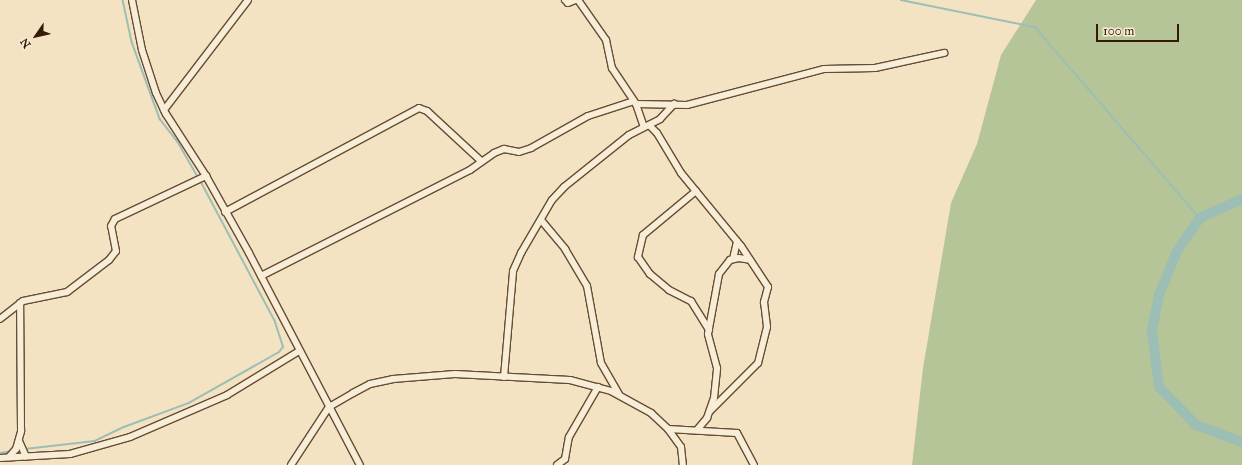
<!DOCTYPE html>
<html>
<head>
<meta charset="utf-8">
<style>
  body { margin:0 }
  #map { position:relative; width:1242px; height:465px; overflow:hidden; background:#f4e3c2; font-family:"IM FELL Great Primer",serif }
  div>[style] { position:absolute }
  .green>* { inset:0; background:#b6c597 }
  .stream>* { height:1.5px; margin:-0.75px; padding:0 0.75px; transform-origin:0.75px; border-radius:0.75px; background:#9cbeb5 }
  .river>* { height:10px; margin:-5px; padding:0 5px; transform-origin:5px; border-radius:5px; background:#9cbeb5 }
  .roads { filter:drop-shadow(1px 0 #664c35) drop-shadow(-1px 0 #664c35) drop-shadow(0 1px #664c35) drop-shadow(0 -1px #664c35) }
  .minor>* { height:6px; margin:-3px; padding:0 3px; transform-origin:3px; border-radius:3px; background:#f8edd7 }
  span { translate:-50% -50%; white-space:nowrap; text-align:center; line-height:1.15; -webkit-text-stroke:3px #f8edd7; paint-order:stroke }
  .north { position:absolute; left:16px; top:16px; width:40px; height:40px; -webkit-text-stroke:3px #f8edd7; paint-order:stroke; rotate:236deg; font-size:11px; font-weight:700; line-height:16px; text-align:center; color:#361a06 }
  .north::after { content:''; display:block; margin:auto; width:14px; height:18px; background:#361a06; clip-path:polygon(50% 0,100% 100%,50% 72%,0 100%) }
  .scale { position:absolute; left:1096px; top:24px; width:83px; height:18px; box-sizing:border-box; border:2px solid #361a06; border-top:0; padding-left:5px; font-size:12px; line-height:14px; white-space:nowrap; color:#361a06; -webkit-text-stroke:3px #f8edd7; paint-order:stroke }
</style>
</head>
<body>
<div id="map">
  <div class="green">
    <div style="clip-path:polygon(1036px 0,1242px 0,1242px 465px,912px 465px,923px 368px,951px 203px,977px 144px,1001px 55px)"></div>
  </div>
  <div class="stream">
    <div style="left:123px;top:0;width:43px;rotate:77.9deg"></div>
    <div style="left:132px;top:42px;width:82px;rotate:70deg"></div>
    <div style="left:160px;top:119px;width:29px;rotate:52deg"></div>
    <div style="left:178px;top:142px;width:40px;rotate:60.3deg"></div>
    <div style="left:901px;top:0;width:137px;rotate:11.4deg"></div>
    <div style="left:1035px;top:27px;width:252px;rotate:49.2deg"></div>
    <div style="left:25px;top:449px;width:70px;rotate:-6.5deg"></div>
    <div style="left:95px;top:441px;width:32px;rotate:-26deg"></div>
    <div style="left:124px;top:427px;width:69px;rotate:-20.3deg"></div>
    <div style="left:189px;top:403px;width:103px;rotate:-29.5deg"></div>
    <div style="left:279px;top:352px;width:6px;rotate:-51deg"></div>
    <div style="left:283px;top:347px;width:28px;rotate:-108deg"></div>
    <div style="left:274px;top:320px;width:157px;rotate:-118deg"></div>
    <div style="left:0;top:453px;width:12px;rotate:-9deg"></div>
  </div>
  <div class="river">
    <div style="left:1242px;top:199px;width:46px;rotate:155.7deg"></div>
    <div style="left:1200px;top:218px;width:40px;rotate:124.9deg"></div>
    <div style="left:1177px;top:251px;width:48px;rotate:112.2deg"></div>
    <div style="left:1159px;top:295px;width:37px;rotate:101deg"></div>
    <div style="left:1152px;top:331px;width:56px;rotate:82.9deg"></div>
    <div style="left:1159px;top:387px;width:53px;rotate:45.8deg"></div>
    <div style="left:1196px;top:425px;width:49px;rotate:20.3deg"></div>
  </div>
  <div class="roads">
    <div class="minor">
      <div style="left:132px;top:0;width:51px;rotate:78.7deg"></div>
      <div style="left:142px;top:50px;width:45px;rotate:72deg"></div>
      <div style="left:156px;top:93px;width:23px;rotate:65deg"></div>
      <div style="left:166px;top:114px;width:74px;rotate:57.2deg"></div>
      <div style="left:206px;top:176px;width:88px;rotate:60.8deg"></div>
      <div style="left:249px;top:253px;width:239px;rotate:62.4deg"></div>
      <div style="left:565px;top:0;width:4px;rotate:45deg"></div>
      <div style="left:568px;top:3px;width:8px;rotate:-23deg"></div>
      <div style="left:578px;top:0;width:49px;rotate:55deg"></div>
      <div style="left:606px;top:40px;width:29px;rotate:78deg"></div>
      <div style="left:612px;top:68px;width:43px;rotate:56.3deg"></div>
      <div style="left:636px;top:104px;width:24px;rotate:71deg"></div>
      <div style="left:636px;top:104px;width:51px;rotate:1.1deg"></div>
      <div style="left:687px;top:105px;width:142px;rotate:-14.7deg"></div>
      <div style="left:824px;top:69px;width:51px;rotate:-1.1deg"></div>
      <div style="left:875px;top:68px;width:71px;rotate:-12.3deg"></div>
      <div style="left:164px;top:110px;width:138px;rotate:-52.6deg"></div>
      <div style="left:649px;top:125px;width:11px;rotate:45deg"></div>
      <div style="left:657px;top:133px;width:47px;rotate:59deg"></div>
      <div style="left:681px;top:173px;width:94px;rotate:50.6deg"></div>
      <div style="left:741px;top:246px;width:49px;rotate:56.6deg"></div>
      <div style="left:768px;top:287px;width:16px;rotate:105deg"></div>
      <div style="left:764px;top:302px;width:25px;rotate:83deg"></div>
      <div style="left:767px;top:327px;width:37px;rotate:104deg"></div>
      <div style="left:758px;top:363px;width:68px;rotate:135deg"></div>
      <div style="left:696px;top:191px;width:69px;rotate:140.3deg"></div>
      <div style="left:643px;top:235px;width:23px;rotate:103deg"></div>
      <div style="left:638px;top:257px;width:21px;rotate:55deg"></div>
      <div style="left:650px;top:274px;width:25px;rotate:40deg"></div>
      <div style="left:669px;top:290px;width:25px;rotate:27deg"></div>
      <div style="left:691px;top:301px;width:34px;rotate:58deg"></div>
      <div style="left:225px;top:212px;width:220px;rotate:-28.2deg"></div>
      <div style="left:419px;top:108px;width:9px;rotate:21deg"></div>
      <div style="left:427px;top:111px;width:74px;rotate:42.8deg"></div>
      <div style="left:541px;top:220px;width:38px;rotate:50deg"></div>
      <div style="left:565px;top:249px;width:43px;rotate:59.3deg"></div>
      <div style="left:587px;top:286px;width:78px;rotate:79.7deg"></div>
      <div style="left:601px;top:363px;width:36px;rotate:60deg"></div>
      <div style="left:733px;top:259px;width:18px;rotate:-77deg"></div>
      <div style="left:261px;top:276px;width:234px;rotate:-26.9deg"></div>
      <div style="left:470px;top:170px;width:29px;rotate:-35deg"></div>
      <div style="left:494px;top:153px;width:11px;rotate:-22deg"></div>
      <div style="left:504px;top:149px;width:15px;rotate:11deg"></div>
      <div style="left:519px;top:152px;width:13px;rotate:-18deg"></div>
      <div style="left:531px;top:148px;width:65px;rotate:-29.3deg"></div>
      <div style="left:588px;top:116px;width:48px;rotate:-18.1deg"></div>
      <div style="left:0;top:319px;width:29px;rotate:-38deg"></div>
      <div style="left:23px;top:301px;width:45px;rotate:-11.6deg"></div>
      <div style="left:67px;top:292px;width:53px;rotate:-37.3deg"></div>
      <div style="left:109px;top:260px;width:11px;rotate:-52deg"></div>
      <div style="left:116px;top:251px;width:25px;rotate:-101deg"></div>
      <div style="left:111px;top:226px;width:8px;rotate:-60deg"></div>
      <div style="left:115px;top:219px;width:101px;rotate:-25.3deg"></div>
      <div style="left:504px;top:377px;width:106px;rotate:-85.1deg"></div>
      <div style="left:513px;top:271px;width:20px;rotate:-66deg"></div>
      <div style="left:521px;top:253px;width:61px;rotate:-59.7deg"></div>
      <div style="left:552px;top:200px;width:18px;rotate:-47deg"></div>
      <div style="left:564px;top:187px;width:83px;rotate:-38.7deg"></div>
      <div style="left:629px;top:135px;width:35px;rotate:-27deg"></div>
      <div style="left:660px;top:119px;width:21px;rotate:-47deg"></div>
      <div style="left:668px;top:429px;width:69px;rotate:3.3deg"></div>
      <div style="left:737px;top:433px;width:36px;rotate:62deg"></div>
      <div style="left:697px;top:430px;width:16px;rotate:-50deg"></div>
      <div style="left:707px;top:418px;width:21px;rotate:-71deg"></div>
      <div style="left:714px;top:398px;width:30px;rotate:-84deg"></div>
      <div style="left:717px;top:368px;width:35px;rotate:-105deg"></div>
      <div style="left:708px;top:334px;width:61px;rotate:-79.6deg"></div>
      <div style="left:719px;top:274px;width:18px;rotate:-52deg"></div>
      <div style="left:730px;top:260px;width:9px;rotate:-13deg"></div>
      <div style="left:739px;top:258px;width:11px;rotate:10deg"></div>
      <div style="left:19px;top:441px;width:17px;rotate:66deg"></div>
      <div style="left:9px;top:457px;width:11px;rotate:-49deg"></div>
      <div style="left:16px;top:449px;width:19px;rotate:-74deg"></div>
      <div style="left:21px;top:431px;width:128px;rotate:-90.4deg"></div>
      <div style="left:0;top:458px;width:70px;rotate:-3.3deg"></div>
      <div style="left:70px;top:454px;width:62px;rotate:-15.8deg"></div>
      <div style="left:130px;top:437px;width:106px;rotate:-23.4deg"></div>
      <div style="left:227px;top:395px;width:84px;rotate:-31.4deg"></div>
      <div style="left:291px;top:465px;width:69px;rotate:-56.8deg"></div>
      <div style="left:329px;top:407px;width:28px;rotate:-30deg"></div>
      <div style="left:353px;top:393px;width:19px;rotate:-28deg"></div>
      <div style="left:370px;top:384px;width:24px;rotate:-12deg"></div>
      <div style="left:393px;top:379px;width:62px;rotate:-4.6deg"></div>
      <div style="left:455px;top:374px;width:115px;rotate:3deg"></div>
      <div style="left:570px;top:380px;width:42px;rotate:15deg"></div>
      <div style="left:611px;top:391px;width:46px;rotate:28.8deg"></div>
      <div style="left:651px;top:413px;width:23px;rotate:43deg"></div>
      <div style="left:668px;top:429px;width:22px;rotate:54deg"></div>
      <div style="left:681px;top:447px;width:18px;rotate:84deg"></div>
      <div style="left:557px;top:465px;width:10px;rotate:-37deg"></div>
      <div style="left:565px;top:459px;width:22px;rotate:-80deg"></div>
      <div style="left:569px;top:437px;width:58px;rotate:-59.9deg"></div>
    </div>
  </div>
  <div class="north">N</div>
  <div class="scale">100 m</div>
</div>
</body>
</html>
